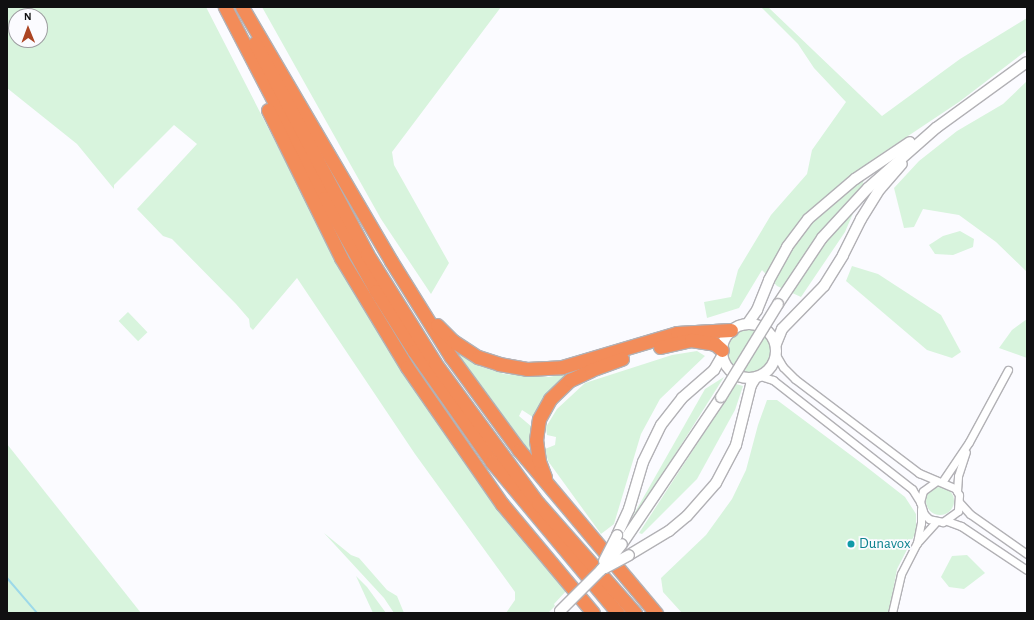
<!DOCTYPE html>
<html>
<head>
<meta charset="utf-8">
<style>
  body { margin:0 }
  #map { position:relative; width:1034px; height:620px; overflow:hidden; background:#fbfbff; font-family:"Alegreya Sans",sans-serif }
  div>[style] { position:absolute }
  .green>* { inset:0; background:#d8f4dd; transform-origin:0 0 }
  .round { border-radius:50% }
  .stream>* { height:2px; margin:-1px; padding:0 1px; transform-origin:1px; border-radius:1px; background:#9dd9e9 }
  .roads { filter:drop-shadow(1px 0 #b2b1b5) drop-shadow(-1px 0 #b2b1b5) drop-shadow(0 1px #b2b1b5) drop-shadow(0 -1px #b2b1b5) }
  .street>* { height:7px; margin:-3.5px; padding:0 3.5px; transform-origin:3.5px; border-radius:3.5px; background:#fff }
  .secondary>* { height:10px; margin:-5px; padding:0 5px; transform-origin:5px; border-radius:5px; background:#fff }
  .secondary>.ring { margin:-5px; padding:0; box-sizing:content-box; background:none; border:10px solid #fff; border-radius:50% }
  .highway>* { height:13px; margin:-6.5px; padding:0 6.5px; transform-origin:6.5px; border-radius:6.5px; background:#f38c59 }
  .bridges { filter:drop-shadow(1px 0 #b2b1b5) drop-shadow(-1px 0 #b2b1b5) drop-shadow(0 1px #b2b1b5) drop-shadow(0 -1px #b2b1b5) }
  .secondary-bridge>* { height:10px; margin:-5px; padding:0 5px; transform-origin:5px; border-radius:5px; background:#fff }
  .dots>* { width:11px; height:11px; translate:-50% -50%; box-sizing:border-box; border:2px solid #fbfbff; border-radius:50% }
  span { translate:-50% -50%; white-space:nowrap; text-align:center; line-height:1.15; -webkit-text-stroke:3.5px #fbfbff; paint-order:stroke }
  .culture-label { font-size:15px; color:#0d838f }
  .left { translate:0 -50%; text-align:left }
  .frame { position:absolute; inset:0; border:8px solid #101011; pointer-events:none }
  .north { position:absolute; left:8px; top:8px; width:40px; height:40px; box-sizing:border-box; background:#fbfbff; border:1px solid #9d9da0; border-radius:50%; rotate:359deg; font-size:11px; font-weight:700; line-height:16px; text-align:center; color:#101011 }
  .north::after { content:''; display:block; margin:auto; width:14px; height:18px; background:#ab4422; clip-path:polygon(50% 0,100% 100%,50% 72%,0 100%) }
</style>
</head>
<body>
<div id="map">
  <div class="green">
    <div style="clip-path:polygon(evenodd,7px 7px,206px 7px,336px 260px,567px 590px,554px 604px,555px 606px,548px 613px,506px 613px,515px 600px,515px 592px,415px 454px,297px 278px,253px 330px,250px 327px,249px 319px,236px 304px,172px 239px,163px 236px,137px 209px,197px 144px,174px 125px,114px 185px,114px 189px,77px 144px,7px 88px,7px 7px,16px 16px,40px 16px,40px 40px,16px 40px,16px 16px)"></div>
    <div style="clip-path:polygon(262px 7px,501px 7px,392px 152px,394px 165px,449px 263px,431px 294px,381px 219px)"></div>
    <div style="clip-path:polygon(761px 7px,768px 7px,882px 116px,960px 59px,1027px 18px,1027px 50px,959px 102px,869px 162px,857px 204px,845px 232px,801px 297px,777px 286px,762px 270px,739px 308px,707px 318px,704px 302px,731px 297px,738px 270px,771px 215px,807px 174px,812px 150px,846px 102px,814px 68px,798px 44px)"></div>
    <div style="clip-path:polygon(1027px 81px,1027px 272px,996px 242px,959px 215px,923px 209px,914px 227px,904px 228px,894px 188px,919px 161px,957px 131px,1003px 104px)"></div>
    <div style="clip-path:polygon(960px 231px,974px 239px,973px 247px,953px 255px,935px 254px,929px 245px,943px 236px)"></div>
    <div style="clip-path:polygon(852px 266px,878px 274px,941px 315px,961px 352px,952px 358px,927px 350px,846px 281px)"></div>
    <div style="left:128px;top:312px;width:28px;height:13px;rotate:46deg"></div>
    <div style="clip-path:polygon(1027px 319px,1027px 358px,999px 348px,1012px 330px)"></div>
    <div class="round" style="left:726px;top:327px;width:46px;height:46px"></div>
    <div style="clip-path:polygon(453px 350px,479px 366px,504px 374px,549px 377px,573px 372px,536px 419px,522px 410px,519px 416px,532px 427px,532px 458px)"></div>
    <div style="clip-path:polygon(697px 351px,705px 356px,660px 399px,641px 434px,614px 524px,601px 534px,548px 461px,545px 449px,555px 445px,556px 437px,547px 435px,546px 427px,557px 409px,585px 383px,672px 355px)"></div>
    <div style="clip-path:polygon(724px 377px,633px 521px,630px 521px,705px 389px)"></div>
    <div style="clip-path:polygon(736px 384px,743px 386px,735px 410px,697px 479px,642px 534px,639px 533px)"></div>
    <div style="clip-path:polygon(767px 400px,777px 400px,864px 465px,905px 497px,916px 514px,916px 532px,897px 569px,889px 613px,682px 613px,663px 592px,661px 578px,706px 535px,732px 499px,746px 470px,758px 425px)"></div>
    <div style="clip-path:polygon(7px 444px,76px 531px,141px 613px,7px 613px)"></div>
    <div class="round" style="left:926px;top:487px;width:28px;height:28px"></div>
    <div style="clip-path:polygon(324px 533px,351px 555px,359px 558px,387px 590px,397px 596px,404px 613px,394px 613px,384px 598px)"></div>
    <div style="clip-path:polygon(967px 555px,985px 573px,964px 589px,949px 587px,941px 577px,952px 556px)"></div>
    <div style="clip-path:polygon(356px 576px,367px 587px,386px 613px,373px 613px)"></div>
  </div>
  <div class="stream">
    <div style="left:7px;top:578px;width:46px;rotate:49.4deg"></div>
  </div>
  <div class="roads">
    <div class="street">
      <div style="left:776px;top:355px;width:14px;rotate:60deg"></div>
      <div style="left:783px;top:367px;width:17px;rotate:45deg"></div>
      <div style="left:795px;top:379px;width:156px;rotate:37.2deg"></div>
      <div style="left:919px;top:473px;width:39px;rotate:23deg"></div>
      <div style="left:955px;top:488px;width:8px;rotate:60deg"></div>
      <div style="left:959px;top:495px;width:16px;rotate:94deg"></div>
      <div style="left:958px;top:511px;width:19px;rotate:144deg"></div>
      <div style="left:943px;top:522px;width:14px;rotate:-168deg"></div>
      <div style="left:929px;top:519px;width:7px;rotate:-135deg"></div>
      <div style="left:924px;top:514px;width:13px;rotate:-108deg"></div>
      <div style="left:920px;top:502px;width:11px;rotate:-75deg"></div>
      <div style="left:923px;top:491px;width:17px;rotate:-36deg"></div>
      <div style="left:760px;top:376px;width:14px;rotate:17deg"></div>
      <div style="left:773px;top:380px;width:177px;rotate:38.1deg"></div>
      <div style="left:912px;top:489px;width:15px;rotate:58deg"></div>
      <div style="left:942px;top:482px;width:48px;rotate:-56deg"></div>
      <div style="left:969px;top:442px;width:82px;rotate:-61.6deg"></div>
      <div style="left:957px;top:491px;width:15px;rotate:-86deg"></div>
      <div style="left:958px;top:476px;width:25px;rotate:-72deg"></div>
      <div style="left:960px;top:503px;width:15px;rotate:48deg"></div>
      <div style="left:970px;top:514px;width:70px;rotate:35.1deg"></div>
      <div style="left:947px;top:521px;width:15px;rotate:20deg"></div>
      <div style="left:961px;top:526px;width:79px;rotate:33.7deg"></div>
      <div style="left:917px;top:543px;width:28px;rotate:-48deg"></div>
      <div style="left:892px;top:613px;width:40px;rotate:-77deg"></div>
      <div style="left:901px;top:574px;width:35px;rotate:-63deg"></div>
      <div style="left:917px;top:543px;width:20px;rotate:-79deg"></div>
      <div style="left:921px;top:523px;width:14px;rotate:-90deg"></div>
    </div>
    <div class="secondary">
      <div style="left:778px;top:304px;width:79px;rotate:-56.3deg"></div>
      <div style="left:822px;top:238px;width:68px;rotate:-47.4deg"></div>
      <div style="left:868px;top:188px;width:91px;rotate:-41.4deg"></div>
      <div style="left:936px;top:128px;width:112px;rotate:-36deg"></div>
      <div style="left:748px;top:323px;width:16px;rotate:-55deg"></div>
      <div style="left:757px;top:310px;width:32px;rotate:-68deg"></div>
      <div style="left:769px;top:280px;width:38px;rotate:-61deg"></div>
      <div style="left:787px;top:247px;width:35px;rotate:-53deg"></div>
      <div style="left:808px;top:219px;width:62px;rotate:-40.4deg"></div>
      <div style="left:855px;top:179px;width:66px;rotate:-33.9deg"></div>
      <div class="ring" style="left:722px;top:324px;width:44px;height:44px"></div>
      <div style="left:776px;top:344px;width:16px;rotate:-68deg"></div>
      <div style="left:782px;top:329px;width:60px;rotate:-45.7deg"></div>
      <div style="left:824px;top:286px;width:36px;rotate:-58deg"></div>
      <div style="left:843px;top:255px;width:40px;rotate:-63.4deg"></div>
      <div style="left:861px;top:219px;width:36px;rotate:-58deg"></div>
      <div style="left:880px;top:189px;width:33px;rotate:-49deg"></div>
      <div style="left:617px;top:535px;width:29px;rotate:-65deg"></div>
      <div style="left:629px;top:509px;width:49px;rotate:-73.4deg"></div>
      <div style="left:643px;top:462px;width:41px;rotate:-64.1deg"></div>
      <div style="left:661px;top:425px;width:34px;rotate:-52deg"></div>
      <div style="left:682px;top:398px;width:43px;rotate:-41.2deg"></div>
      <div style="left:714px;top:370px;width:16px;rotate:-60deg"></div>
      <div style="left:622px;top:544px;width:177px;rotate:-56deg"></div>
      <div style="left:629px;top:555px;width:47px;rotate:-31deg"></div>
      <div style="left:669px;top:531px;width:23px;rotate:-40deg"></div>
      <div style="left:687px;top:516px;width:44px;rotate:-48.7deg"></div>
      <div style="left:716px;top:483px;width:43px;rotate:-62.2deg"></div>
      <div style="left:736px;top:445px;width:62px;rotate:-76deg"></div>
      <div style="left:751px;top:385px;width:9px;rotate:-58deg"></div>
    </div>
    <div class="highway">
      <div style="left:225px;top:7px;width:215px;rotate:62.6deg"></div>
      <div style="left:324px;top:198px;width:107px;rotate:60.8deg"></div>
      <div style="left:376px;top:291px;width:71px;rotate:57.7deg"></div>
      <div style="left:414px;top:351px;width:136px;rotate:54.9deg"></div>
      <div style="left:492px;top:462px;width:197px;rotate:50.2deg"></div>
      <div style="left:242px;top:7px;width:294px;rotate:59.6deg"></div>
      <div style="left:391px;top:261px;width:113px;rotate:58deg"></div>
      <div style="left:451px;top:357px;width:115px;rotate:53.8deg"></div>
      <div style="left:519px;top:450px;width:213px;rotate:50deg"></div>
      <div style="left:255px;top:43px;width:239px;rotate:62deg"></div>
      <div style="left:367px;top:254px;width:128px;rotate:58deg"></div>
      <div style="left:435px;top:363px;width:174px;rotate:53.7deg"></div>
      <div style="left:538px;top:503px;width:147px;rotate:48.6deg"></div>
      <div style="left:268px;top:110px;width:165px;rotate:63.7deg"></div>
      <div style="left:341px;top:258px;width:127px;rotate:58.8deg"></div>
      <div style="left:407px;top:367px;width:167px;rotate:55.3deg"></div>
      <div style="left:502px;top:504px;width:142px;rotate:50.1deg"></div>
      <div style="left:437px;top:325px;width:23px;rotate:45deg"></div>
      <div style="left:453px;top:341px;width:30px;rotate:33deg"></div>
      <div style="left:478px;top:357px;width:22px;rotate:18deg"></div>
      <div style="left:499px;top:364px;width:28px;rotate:10deg"></div>
      <div style="left:527px;top:369px;width:35px;rotate:-3deg"></div>
      <div style="left:562px;top:367px;width:120px;rotate:-16.5deg"></div>
      <div style="left:677px;top:333px;width:54px;rotate:-3.2deg"></div>
      <div style="left:660px;top:347px;width:32px;rotate:-13deg"></div>
      <div style="left:691px;top:340px;width:24px;rotate:9deg"></div>
      <div style="left:715px;top:344px;width:9px;rotate:41deg"></div>
      <div style="left:545px;top:477px;width:17px;rotate:-111deg"></div>
      <div style="left:539px;top:461px;width:21px;rotate:-98deg"></div>
      <div style="left:536px;top:440px;width:21px;rotate:-82deg"></div>
      <div style="left:539px;top:419px;width:23px;rotate:-61deg"></div>
      <div style="left:550px;top:399px;width:28px;rotate:-44deg"></div>
      <div style="left:570px;top:380px;width:23px;rotate:-25deg"></div>
      <div style="left:591px;top:370px;width:33px;rotate:-20deg"></div>
    </div>
  </div>
  <div class="bridges">
    <div class="secondary-bridge">
      <div style="left:721px;top:397px;width:109px;rotate:-58.5deg"></div>
      <div style="left:604px;top:561px;width:29px;rotate:-63deg"></div>
      <div style="left:605px;top:568px;width:27px;rotate:-28deg"></div>
      <div style="left:560px;top:611px;width:58px;rotate:-45deg"></div>
      <div style="left:601px;top:570px;width:33px;rotate:-51deg"></div>
    </div>
  </div>
  <div class="dots">
    <div style="left:851px;top:544px;background:#0f9aa8"></div>
  </div>
  <div class="culture-label">
    <span class="left" style="left:859px;top:544px">Dunavox</span>
  </div>
  <div class="frame"></div>
  <div class="north">N</div>
</div>
</body>
</html>
